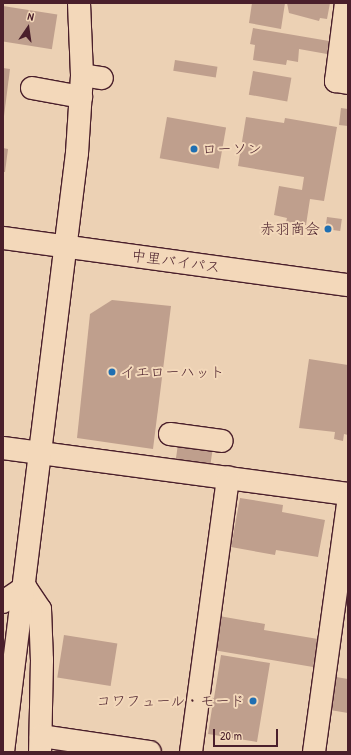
<!DOCTYPE html>
<html>
<head>
<meta charset="utf-8">
<style>
  body { margin:0 }
  #map { position:relative; width:351px; height:755px; overflow:hidden; background:#ecd1b4; font-family:"Patrick Hand","Klee One",sans-serif }
  div>[style] { position:absolute }
  .building>* { inset:0; background:#bf9f8d; transform-origin:0 0 }
  .roads { filter:drop-shadow(1px 0 #4a1f2b) drop-shadow(-1px 0 #4a1f2b) drop-shadow(0 1px #4a1f2b) drop-shadow(0 -1px #4a1f2b) }
  .minor>* { height:22px; margin:-11px; padding:0 11px; transform-origin:11px; border-radius:11px; background:#f3d8ba }
  .dots>* { width:11px; height:11px; translate:-50% -50%; box-sizing:border-box; border:2px solid #f3d8ba; border-radius:50% }
  span { translate:-50% -50%; white-space:nowrap; text-align:center; line-height:1.15; -webkit-text-stroke:4px #f3d8ba; paint-order:stroke }
  .poi-label { font-size:15px; color:#4a1f2b }
  .left { translate:0 -50%; text-align:left }
  .right { translate:-100% -50%; text-align:right }
  .street-label { font-size:15px; color:#4a1f2b }
  .frame { position:absolute; inset:0; border:4px solid #4a1f2b; pointer-events:none }
  .north { position:absolute; left:8px; top:8px; width:40px; height:40px; -webkit-text-stroke:3px #f3d8ba; paint-order:stroke; rotate:13deg; font-size:11px; font-weight:700; line-height:16px; text-align:center; color:#4a1f2b }
  .north::after { content:''; display:block; margin:auto; width:14px; height:18px; background:#4a1f2b; clip-path:polygon(50% 0,100% 100%,50% 72%,0 100%) }
  .scale { position:absolute; left:213px; top:729px; width:65px; height:18px; box-sizing:border-box; border:2px solid #4a1f2b; border-top:0; padding-left:5px; font-size:12px; line-height:14px; white-space:nowrap; color:#4a1f2b; -webkit-text-stroke:3px #f3d8ba; paint-order:stroke }
</style>
</head>
<body>
<div id="map">
  <div class="building">
    <div style="clip-path:polygon(252px 3px,285px 3px,281px 29px,249px 23px)"></div>
    <div style="clip-path:polygon(287px 3px,330px 3px,327px 19px,320px 18px,319px 21px,289px 13px)"></div>
    <div style="left:3px;top:6px;width:55px;height:35px;rotate:9deg"></div>
    <div style="clip-path:polygon(253px 28px,329px 41px,327px 54px,299px 49px,298px 62px,287px 60px,286px 65px,253px 60px,255px 45px,250px 44px)"></div>
    <div style="left:175px;top:60px;width:43px;height:11px;rotate:9deg"></div>
    <div style="clip-path:polygon(3px 68px,10px 69px,4px 116px,3px 116px)"></div>
    <div style="left:253px;top:71px;width:39px;height:24px;rotate:10deg"></div>
    <div style="clip-path:polygon(341px 108px,348px 109px,348px 126px,339px 125px)"></div>
    <div style="left:167px;top:117px;width:60px;height:42px;rotate:10deg"></div>
    <div style="clip-path:polygon(246px 117px,284px 123px,285px 118px,337px 127px,324px 201px,310px 199px,306px 225px,286px 222px,287px 218px,274px 215px,279px 186px,302px 190px,304px 177px,238px 166px)"></div>
    <div style="clip-path:polygon(3px 148px,8px 149px,5px 172px,3px 172px)"></div>
    <div style="left:327px;top:217px;width:15px;height:12px;rotate:8deg"></div>
    <div style="clip-path:polygon(112px 300px,171px 306px,153px 449px,77px 438px,90px 314px)"></div>
    <div style="clip-path:polygon(309px 359px,348px 365px,348px 435px,344px 434px,343px 441px,334px 439px,335px 432px,299px 428px)"></div>
    <div style="left:178px;top:444px;width:35px;height:16px;rotate:8deg"></div>
    <div style="clip-path:polygon(240px 498px,283px 505px,282px 512px,325px 520px,318px 557px,276px 550px,275px 555px,231px 547px)"></div>
    <div style="clip-path:polygon(219px 616px,265px 624px,264px 630px,318px 639px,313px 667px,213px 650px)"></div>
    <div style="left:64px;top:635px;width:54px;height:43px;rotate:9deg"></div>
    <div style="clip-path:polygon(221px 655px,270px 663px,257px 742px,208px 734px,212px 708px,204px 707px,205px 697px,214px 698px)"></div>
    <div style="clip-path:polygon(336px 677px,348px 679px,348px 713px,330px 710px)"></div>
  </div>
  <div class="roads">
    <div class="minor">
      <div style="left:346px;top:3px;width:79px;rotate:97.3deg"></div>
      <div style="left:336px;top:81px;width:12px;rotate:9deg"></div>
      <div style="left:82px;top:75px;width:20px;rotate:9deg"></div>
      <div style="left:32px;top:88px;width:50px;rotate:10.4deg"></div>
      <div style="left:3px;top:238px;width:348px;rotate:7.8deg"></div>
      <div style="left:170px;top:434px;width:52px;rotate:7.7deg"></div>
      <div style="left:3px;top:448px;width:348px;rotate:7.6deg"></div>
      <div style="left:25px;top:587px;width:27px;rotate:56deg"></div>
      <div style="left:40px;top:609px;width:51px;rotate:87.8deg"></div>
      <div style="left:42px;top:660px;width:92px;rotate:91.2deg"></div>
      <div style="left:3px;top:602px;width:27px;rotate:-34deg"></div>
      <div style="left:41px;top:736px;width:110px;rotate:8.4deg"></div>
      <div style="left:3px;top:752px;width:604px;rotate:-82.96deg"></div>
      <div style="left:77px;top:153px;width:78px;rotate:-86.3deg"></div>
      <div style="left:82px;top:75px;width:72px;rotate:-92.4deg"></div>
      <div style="left:191px;top:752px;width:277px;rotate:-82.3deg"></div>
      <div style="left:314px;top:752px;width:251px;rotate:-82.2deg"></div>
    </div>
  </div>
  <div class="dots">
    <div style="left:194px;top:149px;background:#1f6fb2"></div>
    <div style="left:328px;top:229px;background:#1f6fb2"></div>
    <div style="left:112px;top:372px;background:#1f6fb2"></div>
    <div style="left:253px;top:701px;background:#1f6fb2"></div>
  </div>
  <div class="poi-label">
    <span class="left" style="left:202px;top:149px">ローソン</span>
    <span class="right" style="left:320px;top:229px">赤羽商会</span>
    <span class="left" style="left:120px;top:372px">イエローハット</span>
    <span class="right" style="left:245px;top:701px">コワフュール・モード</span>
  </div>
  <div class="street-label">
    <span style="left:176px;top:261px;rotate:8deg">中里バイパス</span>
  </div>
  <div class="frame"></div>
  <div class="north">N</div>
  <div class="scale">20 m</div>
</div>
</body>
</html>
